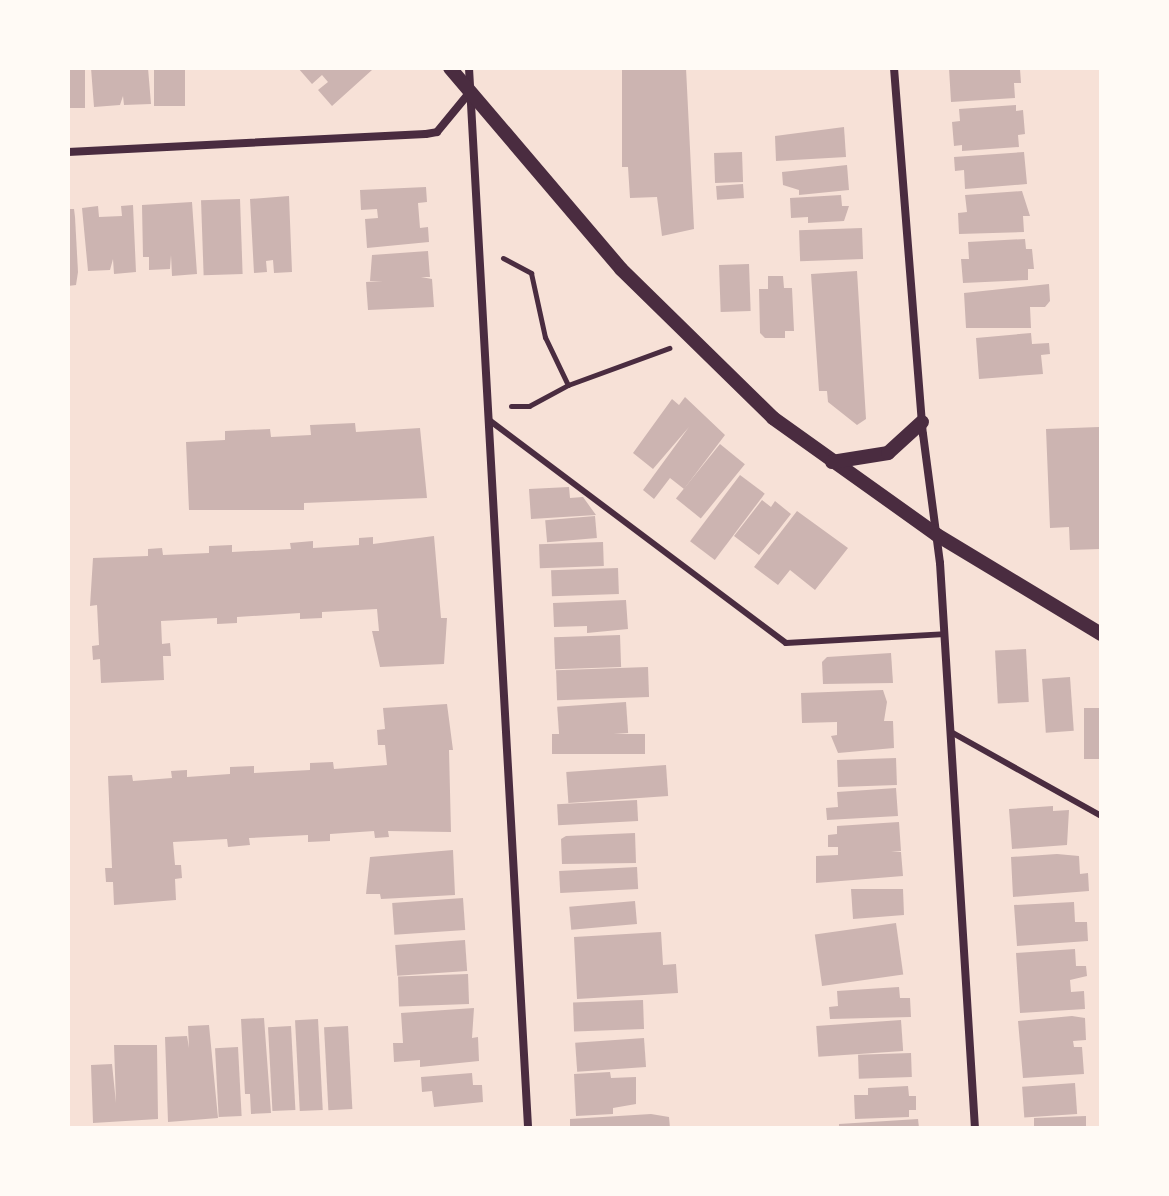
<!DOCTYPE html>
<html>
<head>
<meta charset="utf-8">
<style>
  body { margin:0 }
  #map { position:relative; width:1169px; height:1196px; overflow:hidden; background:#f7e1d7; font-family:Georgia,serif }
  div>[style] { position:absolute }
  .building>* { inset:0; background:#ccb4b1; transform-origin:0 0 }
  .path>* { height:5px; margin:-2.5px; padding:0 2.5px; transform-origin:2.5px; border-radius:2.5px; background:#4a2c40 }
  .service>* { height:6px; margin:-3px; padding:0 3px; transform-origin:3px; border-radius:3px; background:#4a2c40 }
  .minor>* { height:8px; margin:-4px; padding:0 4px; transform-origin:4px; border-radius:4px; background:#4a2c40 }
  .tertiary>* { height:14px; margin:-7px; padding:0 7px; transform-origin:7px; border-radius:7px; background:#4a2c40 }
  span { translate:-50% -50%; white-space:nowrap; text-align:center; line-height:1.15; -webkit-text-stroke:6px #fffaf5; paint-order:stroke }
  .frame { position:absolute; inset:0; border:70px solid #fffaf5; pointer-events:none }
</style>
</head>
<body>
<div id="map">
  <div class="building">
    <div style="left:68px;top:68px;width:17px;height:40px"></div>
    <div style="clip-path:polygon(91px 68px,148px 68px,151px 104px,124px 105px,123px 96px,120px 105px,94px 107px)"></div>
    <div style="left:154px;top:68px;width:31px;height:38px"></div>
    <div style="clip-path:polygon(298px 68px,371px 68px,372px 70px,332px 106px,318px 90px,328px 82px,322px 75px,312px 84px)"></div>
    <div style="clip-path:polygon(622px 68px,686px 68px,694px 229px,662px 236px,657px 197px,630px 198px,628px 167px,622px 167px)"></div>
    <div style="clip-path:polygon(949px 68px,1020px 69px,1021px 83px,1014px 83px,1015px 98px,951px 102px)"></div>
    <div style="clip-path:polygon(1016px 105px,1016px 111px,1023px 110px,1025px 134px,1018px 135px,1019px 147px,962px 151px,962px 145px,954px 146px,952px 122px,960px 121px,959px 109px)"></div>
    <div style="clip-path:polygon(844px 127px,846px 157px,776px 161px,775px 136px)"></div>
    <div style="left:742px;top:152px;width:30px;height:28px;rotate:88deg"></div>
    <div style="clip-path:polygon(1024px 152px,1027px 184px,965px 189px,964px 170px,955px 171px,954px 157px)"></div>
    <div style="clip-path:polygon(847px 165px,849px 190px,799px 195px,799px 190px,783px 185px,782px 172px)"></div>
    <div style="left:743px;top:184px;width:14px;height:27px;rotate:86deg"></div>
    <div style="clip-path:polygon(426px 187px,427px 202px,418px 203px,420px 228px,428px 227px,429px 242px,367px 248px,365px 219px,378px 218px,377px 209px,361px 210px,360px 190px)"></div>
    <div style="clip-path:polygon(1022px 191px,1030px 216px,1023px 216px,1024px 232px,959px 234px,958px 213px,967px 212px,965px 195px)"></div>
    <div style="clip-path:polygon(841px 195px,842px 206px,849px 206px,844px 221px,808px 223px,808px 217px,791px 218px,790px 198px)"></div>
    <div style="clip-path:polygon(289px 196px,292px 272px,274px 273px,273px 260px,266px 261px,267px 272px,254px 273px,250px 199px)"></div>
    <div style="left:240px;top:199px;width:75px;height:39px;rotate:88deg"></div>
    <div style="clip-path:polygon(192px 202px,197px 274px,172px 276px,171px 255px,170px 269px,149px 270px,149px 257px,143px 257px,142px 205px)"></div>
    <div style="clip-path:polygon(133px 205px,136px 272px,114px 274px,113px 259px,110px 270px,88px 271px,82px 208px,98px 206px,99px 217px,122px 216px,121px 206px)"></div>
    <div style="clip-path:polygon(68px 209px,74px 209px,75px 217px,78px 272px,76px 285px,68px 286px)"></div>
    <div style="left:862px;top:228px;width:31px;height:63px;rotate:88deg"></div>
    <div style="clip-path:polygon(1025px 239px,1026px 249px,1032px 249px,1034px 269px,1028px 269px,1028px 280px,963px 283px,961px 259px,969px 259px,968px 242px)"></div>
    <div style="clip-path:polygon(428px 251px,430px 277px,421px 277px,432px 279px,434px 307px,368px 310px,366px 282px,383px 281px,370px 281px,372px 255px)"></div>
    <div style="left:749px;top:264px;width:47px;height:30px;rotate:88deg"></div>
    <div style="clip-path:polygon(857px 271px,866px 419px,857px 425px,828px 402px,827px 391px,819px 391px,811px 274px)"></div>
    <div style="clip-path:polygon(768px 276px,783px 276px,784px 288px,792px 288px,794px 331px,785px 331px,785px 338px,765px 338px,760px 333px,759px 289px,768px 289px)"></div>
    <div style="clip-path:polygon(1049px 284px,1050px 301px,1045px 307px,1030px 307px,1031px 328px,966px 328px,964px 293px)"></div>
    <div style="clip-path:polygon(1031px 333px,1032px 344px,1049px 343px,1050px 354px,1041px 355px,1043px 374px,979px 379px,976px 338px)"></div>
    <div style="clip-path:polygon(685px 397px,725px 435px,684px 489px,670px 478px,654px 499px,643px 490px,689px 427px,653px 469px,633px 453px,672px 399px,679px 405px)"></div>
    <div style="clip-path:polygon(355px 423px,356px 432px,420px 428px,427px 498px,304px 503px,304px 510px,189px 510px,186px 442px,225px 440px,225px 431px,270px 429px,271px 437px,311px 435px,310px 425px)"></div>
    <div style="clip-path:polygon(1099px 427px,1100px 549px,1070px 550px,1069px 527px,1050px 528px,1046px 429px)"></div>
    <div style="left:720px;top:444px;width:32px;height:70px;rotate:39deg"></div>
    <div style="left:740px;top:475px;width:31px;height:83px;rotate:37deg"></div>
    <div style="clip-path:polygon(569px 487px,570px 498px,583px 497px,596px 515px,531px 519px,529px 489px)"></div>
    <div style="clip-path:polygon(762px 500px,771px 507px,775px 501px,791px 514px,759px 555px,734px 536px)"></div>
    <div style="clip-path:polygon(797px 511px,848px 548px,815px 590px,790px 570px,778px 585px,754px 567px)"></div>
    <div style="left:595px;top:516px;width:22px;height:50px;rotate:85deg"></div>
    <div style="clip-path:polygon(434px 536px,441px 618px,447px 618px,444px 664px,380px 667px,372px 631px,379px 631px,377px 609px,322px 612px,322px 618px,300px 619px,300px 613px,237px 617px,237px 623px,217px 624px,217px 618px,161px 621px,162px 644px,170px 643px,171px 656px,163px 656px,164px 680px,101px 683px,100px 659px,93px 660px,92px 646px,99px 645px,97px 605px,90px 606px,93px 558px,148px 556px,148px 549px,162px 548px,163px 555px,209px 553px,209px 546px,232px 545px,232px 552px,291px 549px,290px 543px,313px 541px,313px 548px,359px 545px,359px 538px,373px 537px,373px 544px)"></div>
    <div style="left:603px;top:542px;width:24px;height:64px;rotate:88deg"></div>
    <div style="left:618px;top:568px;width:26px;height:67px;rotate:88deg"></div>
    <div style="clip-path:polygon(626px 600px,628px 629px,587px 633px,587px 626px,554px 627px,553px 603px)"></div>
    <div style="left:620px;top:635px;width:32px;height:66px;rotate:88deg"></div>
    <div style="left:1026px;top:649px;width:53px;height:31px;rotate:87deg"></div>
    <div style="clip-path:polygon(891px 653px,893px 683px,823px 684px,822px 662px,827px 657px)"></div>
    <div style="left:648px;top:667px;width:30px;height:92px;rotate:88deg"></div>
    <div style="left:1070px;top:677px;width:54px;height:28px;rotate:86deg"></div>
    <div style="clip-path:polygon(883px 690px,887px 702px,884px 721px,893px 721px,894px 748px,838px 753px,831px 736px,837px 735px,837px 722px,802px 723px,801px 693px)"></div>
    <div style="left:626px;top:702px;width:31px;height:69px;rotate:86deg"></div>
    <div style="clip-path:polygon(447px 704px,453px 750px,449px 750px,451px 832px,388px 831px,389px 837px,375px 838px,374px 831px,330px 834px,330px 841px,308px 842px,308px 835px,249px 838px,250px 845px,228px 847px,227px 839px,173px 842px,175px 865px,181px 865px,182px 878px,175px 879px,176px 900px,114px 905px,113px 882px,106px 882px,105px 868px,112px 868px,108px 776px,132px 775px,133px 781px,172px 778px,171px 771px,187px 770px,187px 777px,230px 774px,230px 767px,254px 766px,254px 773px,310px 770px,310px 763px,333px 762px,334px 769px,387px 765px,385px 745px,378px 745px,377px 730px,385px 729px,383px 708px)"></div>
    <div style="left:1101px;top:708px;width:51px;height:17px;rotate:90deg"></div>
    <div style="left:645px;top:734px;width:20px;height:93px;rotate:90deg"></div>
    <div style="left:896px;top:758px;width:27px;height:59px;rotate:88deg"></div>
    <div style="left:666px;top:765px;width:31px;height:100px;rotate:86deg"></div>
    <div style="clip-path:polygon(896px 788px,898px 816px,827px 820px,826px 808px,838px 807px,837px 792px)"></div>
    <div style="left:637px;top:800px;width:21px;height:80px;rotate:87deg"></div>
    <div style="clip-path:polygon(1053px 806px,1053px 811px,1069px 810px,1067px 845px,1012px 849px,1009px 809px)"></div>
    <div style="clip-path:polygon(899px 822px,901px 851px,891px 852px,901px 852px,903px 876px,816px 883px,816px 856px,838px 855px,838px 847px,828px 847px,828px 835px,837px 834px,837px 826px)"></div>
    <div style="clip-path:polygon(635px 833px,636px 863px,562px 864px,561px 839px,566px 836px)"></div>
    <div style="clip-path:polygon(453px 850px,455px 895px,381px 899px,380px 894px,366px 894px,370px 857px)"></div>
    <div style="clip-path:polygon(1057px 854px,1079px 856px,1080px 874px,1088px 873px,1089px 891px,1013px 897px,1011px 857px)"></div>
    <div style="left:637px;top:867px;width:22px;height:78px;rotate:87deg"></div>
    <div style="clip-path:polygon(851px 889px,903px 889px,904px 915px,853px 919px)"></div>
    <div style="left:463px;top:898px;width:32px;height:71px;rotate:86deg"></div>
    <div style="left:635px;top:901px;width:23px;height:66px;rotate:85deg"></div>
    <div style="clip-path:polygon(1074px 902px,1075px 922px,1087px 922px,1088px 941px,1017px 946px,1014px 905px)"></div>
    <div style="left:896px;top:923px;width:52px;height:82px;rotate:82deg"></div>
    <div style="clip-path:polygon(661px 932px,663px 965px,676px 964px,678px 993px,577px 999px,574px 937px)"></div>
    <div style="left:465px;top:940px;width:31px;height:70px;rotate:86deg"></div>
    <div style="clip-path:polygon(1075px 949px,1076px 966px,1086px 966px,1087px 976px,1070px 980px,1071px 992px,1084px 991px,1085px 1009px,1020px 1013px,1016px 953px)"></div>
    <div style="left:468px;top:974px;width:30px;height:70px;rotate:88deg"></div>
    <div style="clip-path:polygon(899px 987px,900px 998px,910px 998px,911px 1017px,830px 1019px,829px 1007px,838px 1006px,837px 991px)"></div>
    <div style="left:643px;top:1000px;width:29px;height:70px;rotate:88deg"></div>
    <div style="clip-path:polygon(474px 1008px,472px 1038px,478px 1037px,479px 1061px,420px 1067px,420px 1060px,394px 1062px,393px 1043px,403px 1043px,401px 1013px)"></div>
    <div style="clip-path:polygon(1072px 1016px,1085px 1018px,1086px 1040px,1073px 1041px,1074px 1047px,1082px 1047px,1084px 1074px,1023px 1078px,1018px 1021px)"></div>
    <div style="clip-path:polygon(264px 1018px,271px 1113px,251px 1114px,250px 1094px,245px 1094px,241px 1019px)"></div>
    <div style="left:318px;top:1019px;width:91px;height:23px;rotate:87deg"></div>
    <div style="left:901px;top:1020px;width:31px;height:85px;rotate:86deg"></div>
    <div style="clip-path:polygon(209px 1025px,218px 1118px,168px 1122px,165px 1037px,187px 1036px,189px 1048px,188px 1026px)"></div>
    <div style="left:291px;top:1026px;width:84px;height:23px;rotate:87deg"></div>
    <div style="left:348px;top:1026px;width:83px;height:24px;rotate:87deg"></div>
    <div style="left:644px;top:1038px;width:29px;height:69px;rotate:86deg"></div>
    <div style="clip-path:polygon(114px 1045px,157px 1045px,158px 1119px,93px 1123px,91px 1065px,112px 1064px,116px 1103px)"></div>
    <div style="left:238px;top:1047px;width:69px;height:23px;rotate:87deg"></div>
    <div style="left:911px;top:1053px;width:24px;height:53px;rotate:88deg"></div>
    <div style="clip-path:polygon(610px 1072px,611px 1078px,636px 1077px,636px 1104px,613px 1108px,613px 1114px,576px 1116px,574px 1074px)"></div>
    <div style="clip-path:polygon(472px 1073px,473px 1085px,482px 1085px,483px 1102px,434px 1107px,432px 1091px,422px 1092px,421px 1077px)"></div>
    <div style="left:1075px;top:1083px;width:31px;height:53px;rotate:86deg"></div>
    <div style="clip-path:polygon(908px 1086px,909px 1096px,916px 1096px,916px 1110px,909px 1110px,909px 1117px,855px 1119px,854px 1095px,868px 1095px,868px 1088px)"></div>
    <div style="clip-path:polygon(651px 1114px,669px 1117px,670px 1128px,570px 1128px,570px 1119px)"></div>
    <div style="clip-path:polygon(1086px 1116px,1086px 1128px,1034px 1128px,1034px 1118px)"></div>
    <div style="clip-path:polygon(918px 1119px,919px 1128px,839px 1128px,839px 1124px)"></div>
  </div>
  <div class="path">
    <div style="left:503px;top:258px;width:32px;rotate:28deg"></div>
    <div style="left:531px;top:273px;width:66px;rotate:77.7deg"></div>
    <div style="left:545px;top:337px;width:53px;rotate:64.4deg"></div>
    <div style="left:511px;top:406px;width:18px"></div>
    <div style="left:529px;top:406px;width:44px;rotate:-28.3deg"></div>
    <div style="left:568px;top:385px;width:108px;rotate:-20.1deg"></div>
  </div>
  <div class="service">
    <div style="left:489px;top:420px;width:371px;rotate:36.9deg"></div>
    <div style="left:786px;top:643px;width:159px;rotate:-3.2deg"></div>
    <div style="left:951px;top:732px;width:172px;rotate:29.2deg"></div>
  </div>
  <div class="minor">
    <div style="left:469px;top:68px;width:1062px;rotate:86.81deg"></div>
    <div style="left:894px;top:68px;width:367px;rotate:85.5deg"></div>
    <div style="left:923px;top:434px;width:130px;rotate:82.5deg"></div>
    <div style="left:940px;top:563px;width:566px;rotate:86.46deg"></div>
    <div style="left:68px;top:152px;width:358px;rotate:-2.9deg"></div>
    <div style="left:426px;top:134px;width:11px;rotate:-10deg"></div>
    <div style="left:437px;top:132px;width:52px;rotate:-50.5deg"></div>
  </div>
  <div class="tertiary">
    <div style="left:450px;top:68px;width:264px;rotate:49.6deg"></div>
    <div style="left:621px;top:269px;width:213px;rotate:44.4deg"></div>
    <div style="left:773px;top:418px;width:201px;rotate:35.5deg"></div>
    <div style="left:937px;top:535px;width:192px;rotate:31.1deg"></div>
    <div style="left:832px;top:462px;width:57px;rotate:-9.1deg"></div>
    <div style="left:888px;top:453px;width:46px;rotate:-42.4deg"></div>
  </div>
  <div class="frame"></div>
</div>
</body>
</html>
